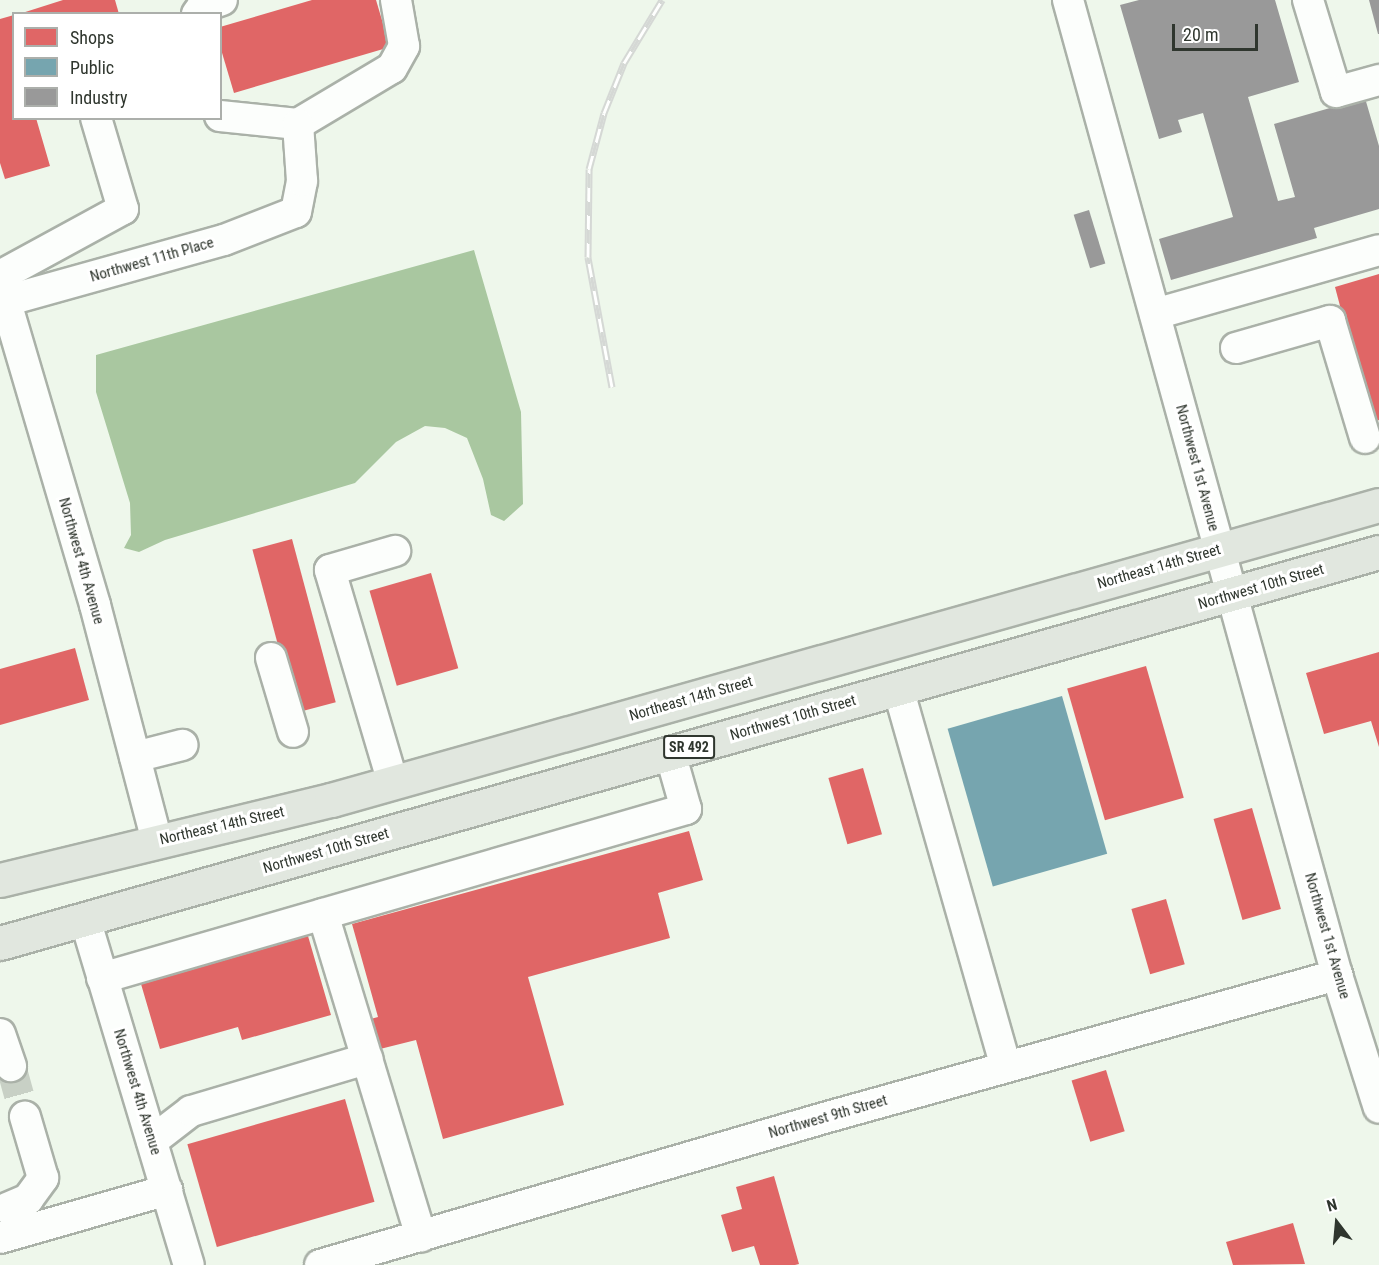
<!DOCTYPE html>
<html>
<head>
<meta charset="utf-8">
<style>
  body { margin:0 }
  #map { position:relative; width:1379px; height:1265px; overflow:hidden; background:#eef7eb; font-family:"Roboto Condensed",sans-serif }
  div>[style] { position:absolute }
  .water>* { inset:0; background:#a9c7a0 }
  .shops>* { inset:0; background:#e06666; transform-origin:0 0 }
  .public>* { inset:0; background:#76a5af; transform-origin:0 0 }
  .industry>* { inset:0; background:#999; transform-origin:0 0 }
  .minor-tunnel>* { height:30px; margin-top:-15px; transform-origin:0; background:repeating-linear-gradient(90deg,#c8d0c5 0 30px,transparent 0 45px) }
  .roads { filter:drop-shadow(2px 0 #aab1a8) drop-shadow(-2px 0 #aab1a8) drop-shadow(0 2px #aab1a8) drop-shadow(0 -2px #aab1a8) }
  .minor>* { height:30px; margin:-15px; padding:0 15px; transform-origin:15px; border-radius:15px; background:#fcfefc }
  .major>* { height:33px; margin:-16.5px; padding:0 16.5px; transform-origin:16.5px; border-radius:16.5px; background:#e1e7df }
  .rail>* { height:7px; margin-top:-3.5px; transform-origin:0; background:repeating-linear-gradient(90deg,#fff 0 14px,#d5d8d5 0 28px); box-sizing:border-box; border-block:2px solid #d5d8d5 }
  span { translate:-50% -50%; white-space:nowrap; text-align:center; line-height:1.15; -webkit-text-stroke:6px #fff; paint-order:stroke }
  .shield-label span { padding:2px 4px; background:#fff; border:2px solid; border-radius:4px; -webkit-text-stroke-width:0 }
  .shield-label { font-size:14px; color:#2f362e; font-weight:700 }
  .street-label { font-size:15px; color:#2f362e }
  .legend { position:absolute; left:12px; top:12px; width:210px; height:108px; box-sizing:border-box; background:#fff; border:2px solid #acafab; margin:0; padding:8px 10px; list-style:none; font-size:18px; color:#2f362e }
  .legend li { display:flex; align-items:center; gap:12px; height:30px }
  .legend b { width:30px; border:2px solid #acafab }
  .north { position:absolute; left:1307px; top:1193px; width:60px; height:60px; -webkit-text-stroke:4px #fff; paint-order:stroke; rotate:344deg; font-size:16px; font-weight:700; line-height:24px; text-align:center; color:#2f362e }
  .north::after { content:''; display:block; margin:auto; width:21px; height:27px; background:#2f362e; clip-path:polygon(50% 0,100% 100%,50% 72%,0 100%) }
  .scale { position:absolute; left:1172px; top:24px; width:86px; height:27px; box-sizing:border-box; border:3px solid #2f362e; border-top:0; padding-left:8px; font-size:18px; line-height:21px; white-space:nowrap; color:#2f362e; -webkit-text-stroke:4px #fff; paint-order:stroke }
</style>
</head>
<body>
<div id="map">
  <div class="water">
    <div style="clip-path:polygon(474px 250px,521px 412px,523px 504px,504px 521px,491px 515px,483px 479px,467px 438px,445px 428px,425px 426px,396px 442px,355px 483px,165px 540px,139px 552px,124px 548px,131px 535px,130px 503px,96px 392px,96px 355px)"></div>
  </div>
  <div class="shops">
    <div style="clip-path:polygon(63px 0,115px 0,119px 14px,19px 14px)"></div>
    <div style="clip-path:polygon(312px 0,376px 0,390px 47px,234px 93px,220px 46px,220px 27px)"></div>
    <div style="clip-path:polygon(14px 15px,14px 118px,36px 118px,50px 166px,5px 179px,0 163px,0 19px)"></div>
    <div style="clip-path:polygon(1379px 274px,1379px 420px,1371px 423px,1335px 287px)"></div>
    <div style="left:292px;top:539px;width:169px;height:41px;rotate:75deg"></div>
    <div style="left:431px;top:573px;width:99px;height:64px;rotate:74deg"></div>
    <div style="clip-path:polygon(75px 648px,89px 700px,0 725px,0 669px)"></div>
    <div style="clip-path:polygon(1379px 652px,1379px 747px,1371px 721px,1324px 734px,1306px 673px)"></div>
    <div style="left:1146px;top:666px;width:137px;height:82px;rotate:74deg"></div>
    <div style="left:863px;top:768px;width:69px;height:36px;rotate:74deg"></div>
    <div style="left:1252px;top:808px;width:105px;height:40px;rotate:74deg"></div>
    <div style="clip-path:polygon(689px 831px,703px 880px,658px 893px,670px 938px,528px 977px,564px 1105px,443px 1139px,416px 1040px,376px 1050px,367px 1020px,378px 1017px,352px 924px)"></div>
    <div style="left:1166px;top:899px;width:68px;height:36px;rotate:74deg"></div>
    <div style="clip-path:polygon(308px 936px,331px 1015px,242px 1040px,238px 1027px,160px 1049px,141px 984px)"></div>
    <div style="left:1106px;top:1070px;width:64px;height:36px;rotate:73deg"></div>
    <div style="left:345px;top:1099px;width:107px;height:164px;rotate:74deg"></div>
    <div style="clip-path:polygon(774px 1176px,799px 1264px,795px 1265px,760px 1265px,754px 1246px,732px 1252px,721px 1215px,742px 1209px,736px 1187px)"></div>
    <div style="clip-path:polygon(1293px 1223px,1305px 1264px,1233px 1265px,1226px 1242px)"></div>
  </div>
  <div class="public">
    <div style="left:1062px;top:696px;width:164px;height:119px;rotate:74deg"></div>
  </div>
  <div class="industry">
    <div style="clip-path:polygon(1139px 0,1275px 0,1299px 82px,1248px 97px,1278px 201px,1295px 197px,1274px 124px,1365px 98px,1379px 146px,1379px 209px,1314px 228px,1317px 238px,1171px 280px,1159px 239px,1233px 217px,1203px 113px,1178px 120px,1182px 132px,1159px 139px,1120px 5px)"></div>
    <div style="clip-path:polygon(1369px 0,1379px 0,1379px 34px,1378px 34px)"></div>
    <div style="left:1089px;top:210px;width:56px;height:16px;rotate:73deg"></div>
  </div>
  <div class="minor-tunnel">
    <div style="left:11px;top:1066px;width:53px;rotate:74.6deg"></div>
  </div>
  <div class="roads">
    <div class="minor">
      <div style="left:1068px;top:0;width:1011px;rotate:74.58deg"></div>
      <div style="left:1337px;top:975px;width:139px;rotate:72.5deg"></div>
      <div style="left:1308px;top:0;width:96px;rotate:73.1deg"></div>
      <div style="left:1336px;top:92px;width:45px;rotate:-15.6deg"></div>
      <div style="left:197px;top:14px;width:9px;rotate:-54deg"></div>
      <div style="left:202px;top:7px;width:21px;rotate:-19deg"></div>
      <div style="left:220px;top:116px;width:78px;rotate:5.9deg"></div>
      <div style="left:298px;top:124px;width:109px;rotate:-30.8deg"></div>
      <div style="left:392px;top:68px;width:25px;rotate:-61deg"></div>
      <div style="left:404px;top:46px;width:47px;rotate:-99.9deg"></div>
      <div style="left:0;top:276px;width:140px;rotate:-28.6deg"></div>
      <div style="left:123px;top:209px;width:95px;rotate:-106.5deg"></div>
      <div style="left:0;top:282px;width:337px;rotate:73.6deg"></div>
      <div style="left:95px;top:605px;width:244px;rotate:75.3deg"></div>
      <div style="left:5px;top:301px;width:227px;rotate:-15.6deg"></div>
      <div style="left:224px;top:240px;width:77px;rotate:-21.3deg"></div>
      <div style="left:296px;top:212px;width:32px;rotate:-79deg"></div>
      <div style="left:302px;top:181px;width:57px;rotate:-94deg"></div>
      <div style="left:1155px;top:314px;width:233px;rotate:-15.9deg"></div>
      <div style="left:1236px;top:348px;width:98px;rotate:-16deg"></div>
      <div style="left:1330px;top:321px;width:122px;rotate:73.3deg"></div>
      <div style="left:271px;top:658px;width:77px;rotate:73.4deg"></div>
      <div style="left:898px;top:688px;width:394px;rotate:74.1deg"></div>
      <div style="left:135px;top:757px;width:49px;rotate:-14.3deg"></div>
      <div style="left:393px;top:783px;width:222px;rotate:-106.5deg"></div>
      <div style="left:330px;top:570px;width:68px;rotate:-16.3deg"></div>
      <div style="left:323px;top:914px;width:337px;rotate:73.1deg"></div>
      <div style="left:85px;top:919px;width:361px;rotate:73.3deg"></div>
      <div style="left:102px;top:978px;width:608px;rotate:-16.14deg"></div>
      <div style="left:686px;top:809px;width:58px;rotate:-105.9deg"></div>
      <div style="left:0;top:1034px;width:34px;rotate:71deg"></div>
      <div style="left:152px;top:1141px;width:49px;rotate:-37.6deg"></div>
      <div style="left:191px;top:1111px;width:184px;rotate:-16.5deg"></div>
      <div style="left:7px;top:1208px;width:23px;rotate:-23deg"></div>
      <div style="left:28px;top:1199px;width:26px;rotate:-54deg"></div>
      <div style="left:43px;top:1178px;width:64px;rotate:-106.4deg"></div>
      <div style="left:0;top:1238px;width:174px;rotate:-16deg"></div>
      <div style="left:320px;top:1265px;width:525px;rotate:-16.26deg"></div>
      <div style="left:824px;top:1118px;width:533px;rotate:-15.58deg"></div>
    </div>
    <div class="major">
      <div style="left:0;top:880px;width:341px;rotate:-13.6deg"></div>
      <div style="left:331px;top:800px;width:1089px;rotate:-15.72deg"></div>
      <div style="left:0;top:943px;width:1433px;rotate:-15.83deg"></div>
    </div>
  </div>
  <div class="rail">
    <div style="left:612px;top:387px;width:132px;rotate:-100.5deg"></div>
    <div style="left:588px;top:257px;width:88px;rotate:-89.3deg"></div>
    <div style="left:589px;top:169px;width:58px;rotate:-75deg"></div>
    <div style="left:604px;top:113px;width:54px;rotate:-68.2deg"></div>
    <div style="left:624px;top:63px;width:74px;rotate:-58.9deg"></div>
  </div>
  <div class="shield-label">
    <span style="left:689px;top:747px">SR 492</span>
  </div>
  <div class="street-label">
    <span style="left:152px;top:260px;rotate:-16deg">Northwest 11th Place</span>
    <span style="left:1197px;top:468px;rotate:75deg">Northwest 1st Avenue</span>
    <span style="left:81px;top:561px;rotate:74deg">Northwest 4th Avenue</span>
    <span style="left:1159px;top:567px;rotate:-16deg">Northeast 14th Street</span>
    <span style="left:1261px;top:587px;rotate:-16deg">Northwest 10th Street</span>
    <span style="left:691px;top:699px;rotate:-16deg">Northeast 14th Street</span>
    <span style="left:793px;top:718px;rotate:-16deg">Northwest 10th Street</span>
    <span style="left:222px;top:826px;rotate:-13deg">Northeast 14th Street</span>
    <span style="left:326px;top:851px;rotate:-16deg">Northwest 10th Street</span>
    <span style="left:1327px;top:936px;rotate:74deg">Northwest 1st Avenue</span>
    <span style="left:137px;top:1092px;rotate:73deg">Northwest 4th Avenue</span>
    <span style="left:828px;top:1117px;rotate:-16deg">Northwest 9th Street</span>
  </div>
  <ul class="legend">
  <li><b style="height:16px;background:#e06666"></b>Shops</li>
  <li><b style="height:16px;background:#76a5af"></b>Public</li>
  <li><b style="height:16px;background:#999"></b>Industry</li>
  </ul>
  <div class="north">N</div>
  <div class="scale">20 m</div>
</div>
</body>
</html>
